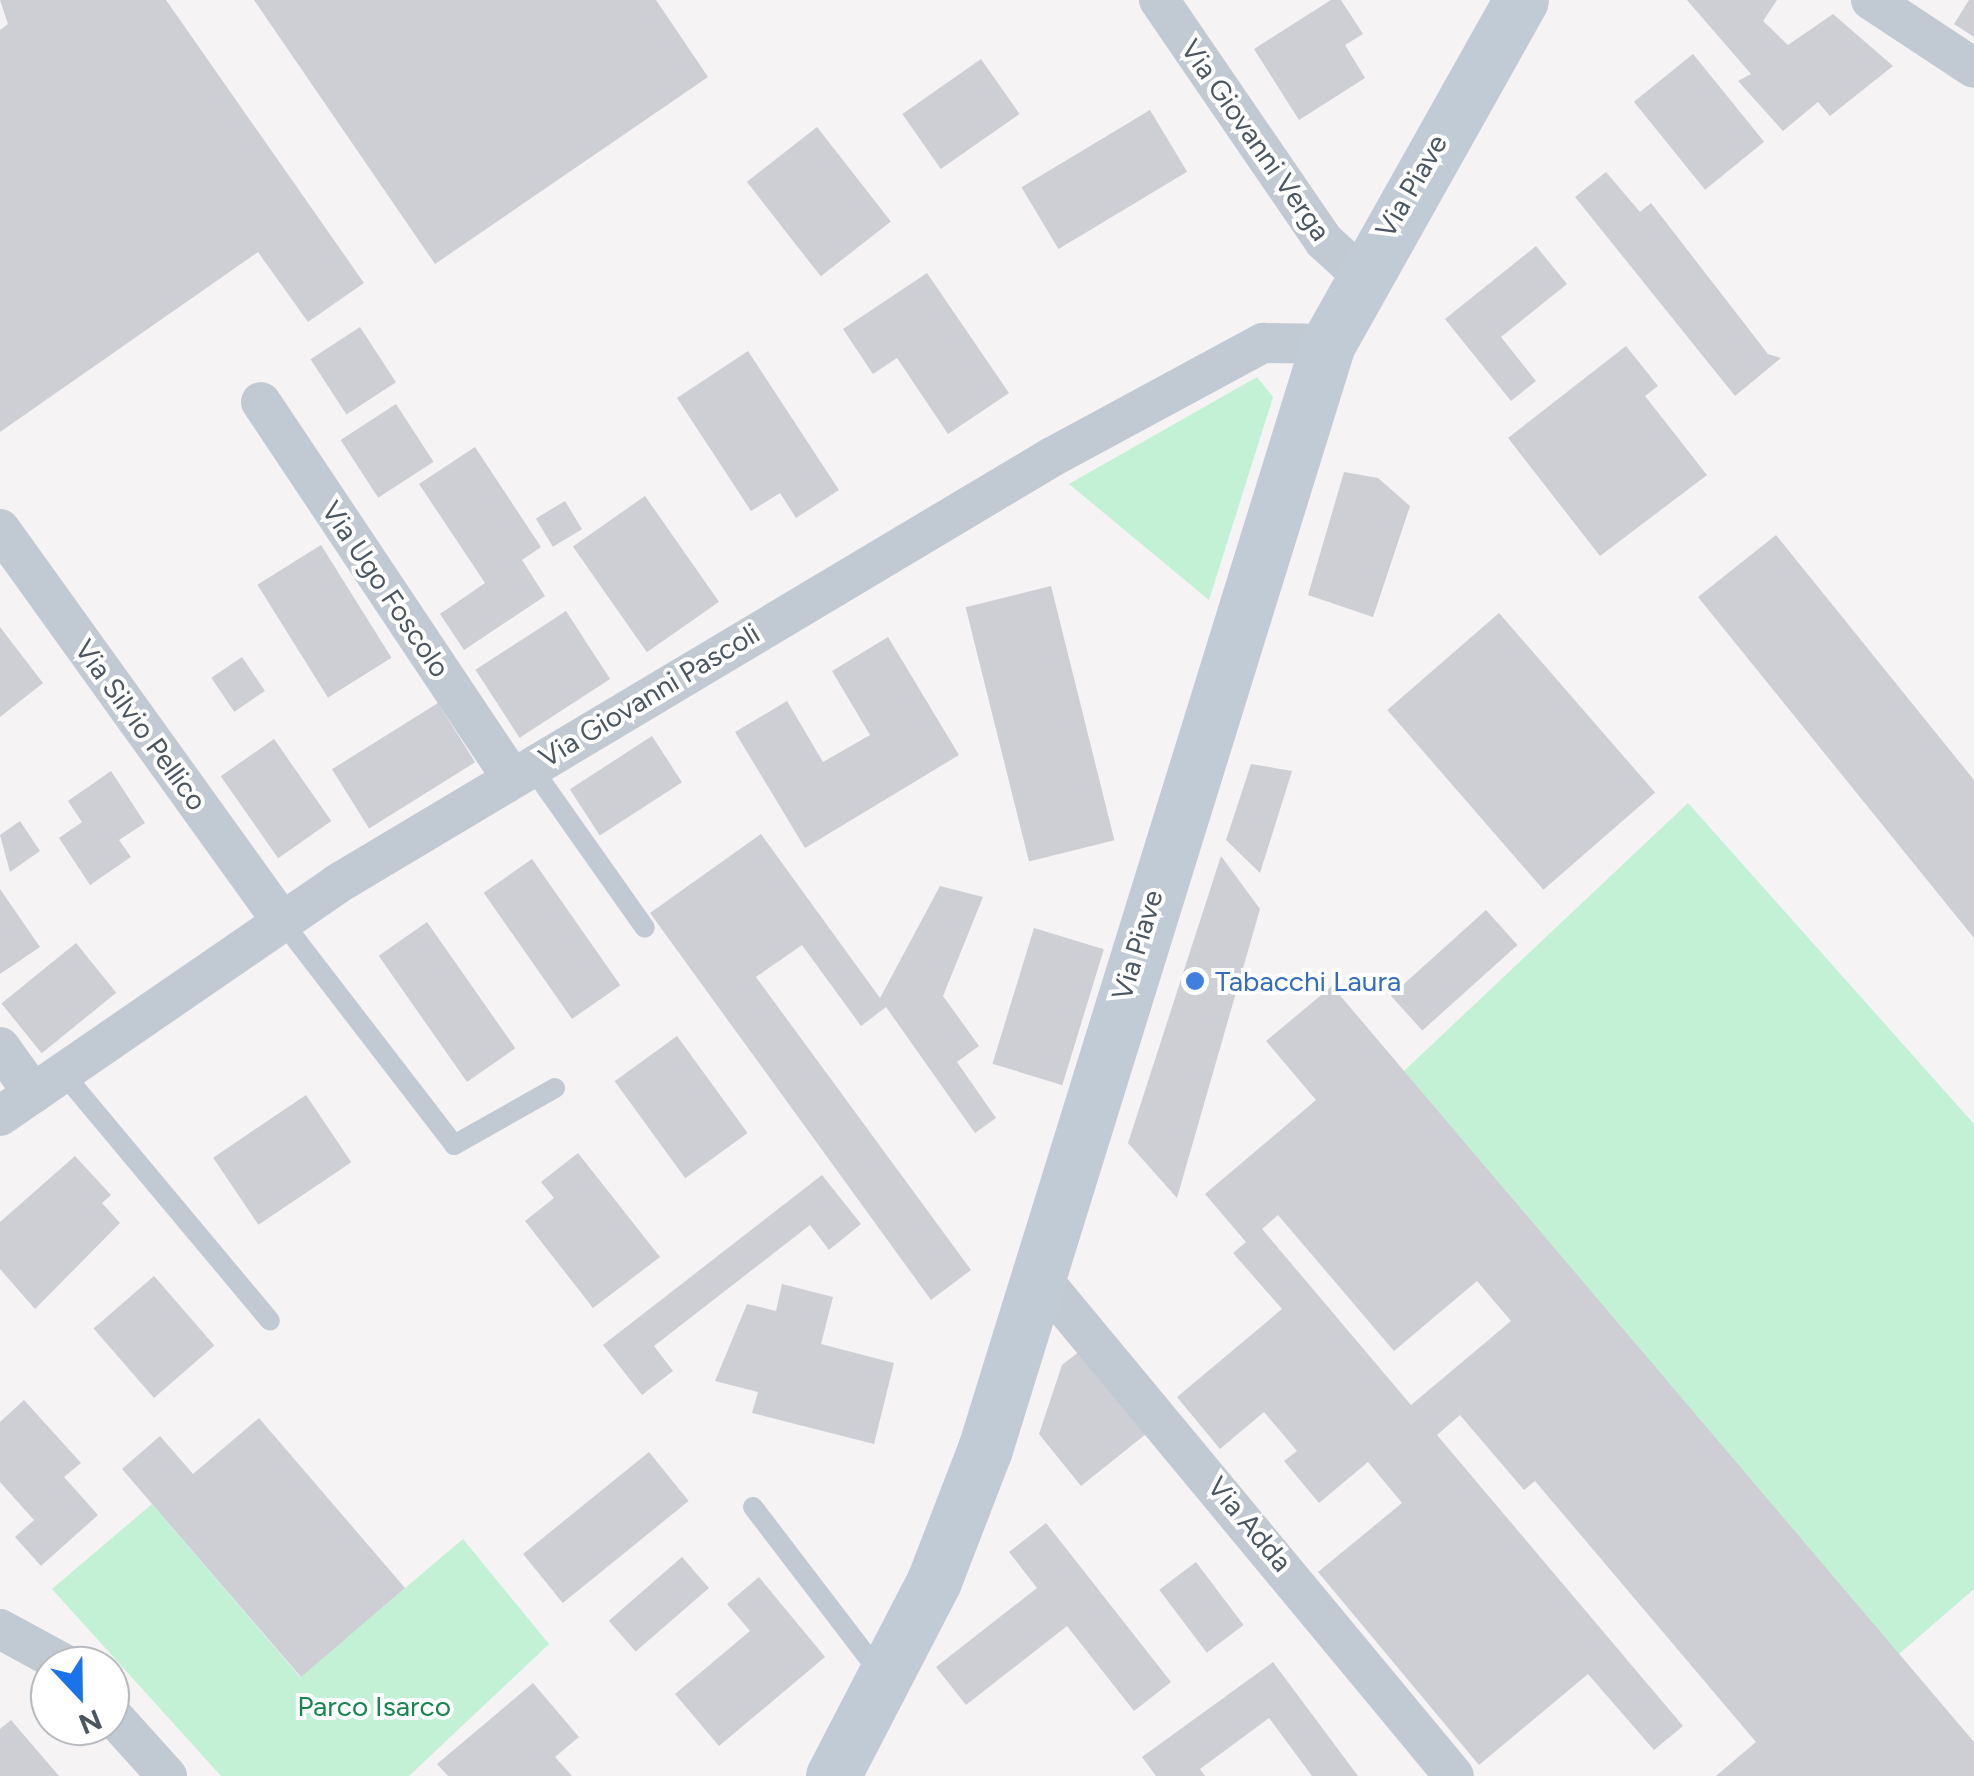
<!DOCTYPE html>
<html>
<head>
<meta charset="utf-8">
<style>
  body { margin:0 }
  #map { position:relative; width:1974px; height:1776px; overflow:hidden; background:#f5f3f3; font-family:Figtree,sans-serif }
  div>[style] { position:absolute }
  .green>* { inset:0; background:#c3f1d5 }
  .building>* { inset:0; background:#cdcfd5; transform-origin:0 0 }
  .lane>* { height:20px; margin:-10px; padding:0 10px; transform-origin:10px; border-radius:10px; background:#c1cad2 }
  .street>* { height:40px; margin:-20px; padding:0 20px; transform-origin:20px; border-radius:20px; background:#c1cad2 }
  .secondary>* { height:55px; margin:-27.5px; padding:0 27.5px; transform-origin:27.5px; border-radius:27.5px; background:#c1cbd6 }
  .dots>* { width:28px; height:28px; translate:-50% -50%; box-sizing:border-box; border:5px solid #fff; border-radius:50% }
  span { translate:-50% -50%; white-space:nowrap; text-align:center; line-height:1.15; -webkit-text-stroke:8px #fff; paint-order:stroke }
  .street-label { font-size:28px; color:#4a5661 }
  .shop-label { font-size:28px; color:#366cbe }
  .left { translate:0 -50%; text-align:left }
  .park-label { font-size:28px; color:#17864f }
  .north { position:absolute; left:30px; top:1646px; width:100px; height:100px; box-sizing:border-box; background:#fff; border:2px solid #b7bbc0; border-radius:50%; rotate:158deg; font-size:28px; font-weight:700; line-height:40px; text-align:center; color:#4a5661 }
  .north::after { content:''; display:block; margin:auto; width:35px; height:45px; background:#1a73e8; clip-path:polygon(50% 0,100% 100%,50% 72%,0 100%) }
</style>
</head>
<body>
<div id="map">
  <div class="green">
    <div style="clip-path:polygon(1257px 377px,1273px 397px,1209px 600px,1069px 484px)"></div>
    <div style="clip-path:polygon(1688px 803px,1974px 1124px,1974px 1589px,1899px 1654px,1404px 1071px)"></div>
    <div style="clip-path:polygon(152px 1504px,300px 1677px,463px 1539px,549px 1644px,409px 1776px,221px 1776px,52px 1589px)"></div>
  </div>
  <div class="building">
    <div style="clip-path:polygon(0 0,166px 0,364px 283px,308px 322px,258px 252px,0 432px,0 30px,8px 24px)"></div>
    <div style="clip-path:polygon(254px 0,656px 0,708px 77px,435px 264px)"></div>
    <div style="clip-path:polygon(1331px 0,1341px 0,1363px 34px,1345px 45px,1365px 78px,1299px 120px,1254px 49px)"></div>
    <div style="clip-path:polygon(1687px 0,1777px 0,1763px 21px,1788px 45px,1833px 14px,1893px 66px,1830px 116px,1818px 102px,1783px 131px,1738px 81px,1751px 74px)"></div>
    <div style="clip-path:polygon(1969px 0,1974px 0,1974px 37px,1954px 24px)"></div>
    <div style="left:1693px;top:54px;width:113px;height:76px;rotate:51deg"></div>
    <div style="left:981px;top:59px;width:67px;height:96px;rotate:55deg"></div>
    <div style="left:1150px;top:110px;width:72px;height:150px;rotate:59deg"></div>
    <div style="left:817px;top:127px;width:120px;height:89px;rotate:52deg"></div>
    <div style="clip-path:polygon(1606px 172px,1640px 212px,1651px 203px,1768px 354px,1781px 358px,1735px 396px,1575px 197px)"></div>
    <div style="clip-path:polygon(1536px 246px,1567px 284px,1501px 337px,1536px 381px,1511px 401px,1445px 319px)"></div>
    <div style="clip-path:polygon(927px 273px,1009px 393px,948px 434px,897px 358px,873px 374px,843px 329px)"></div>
    <div style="left:360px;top:327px;width:66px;height:59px;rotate:57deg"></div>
    <div style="clip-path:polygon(1626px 346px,1658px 386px,1645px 396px,1707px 475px,1600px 556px,1508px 438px)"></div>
    <div style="clip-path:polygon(748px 351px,839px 490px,796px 518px,780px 493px,751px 511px,677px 398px)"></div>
    <div style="left:396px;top:404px;width:69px;height:66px;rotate:57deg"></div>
    <div style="clip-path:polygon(475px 447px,541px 547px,522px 560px,545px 596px,464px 650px,440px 614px,485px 583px,419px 484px)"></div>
    <div style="clip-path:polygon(1344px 472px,1378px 478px,1410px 506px,1373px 617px,1308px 595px)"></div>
    <div style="left:645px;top:496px;width:129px;height:88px;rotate:55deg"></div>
    <div style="left:565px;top:501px;width:33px;height:34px;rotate:59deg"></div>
    <div style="clip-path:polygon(1776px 535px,1974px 780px,1974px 938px,1698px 597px)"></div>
    <div style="left:321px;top:545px;width:133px;height:75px;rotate:58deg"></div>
    <div style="left:1051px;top:586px;width:262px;height:88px;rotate:76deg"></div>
    <div style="left:566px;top:611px;width:81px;height:108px;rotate:57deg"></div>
    <div style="left:1499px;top:613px;width:238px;height:148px;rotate:49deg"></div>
    <div style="clip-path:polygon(0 627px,43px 683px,0 717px)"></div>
    <div style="clip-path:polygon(888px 637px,959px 755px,805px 848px,735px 732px,787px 701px,823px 762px,870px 735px,832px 671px)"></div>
    <div style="left:242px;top:657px;width:41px;height:37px;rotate:56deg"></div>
    <div style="left:438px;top:703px;width:70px;height:125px;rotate:58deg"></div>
    <div style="left:652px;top:736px;width:55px;height:98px;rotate:57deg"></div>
    <div style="left:274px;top:739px;width:100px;height:65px;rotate:55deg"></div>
    <div style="clip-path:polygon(1251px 764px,1292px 771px,1260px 873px,1226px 840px)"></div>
    <div style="clip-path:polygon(111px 771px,145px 823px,119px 840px,131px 857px,90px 885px,59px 838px,82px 822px,68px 801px)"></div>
    <div style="clip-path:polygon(20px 821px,40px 851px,10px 872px,0 835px)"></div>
    <div style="clip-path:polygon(761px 834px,880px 998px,940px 886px,983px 897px,943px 996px,979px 1046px,957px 1062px,996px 1118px,975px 1133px,886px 1007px,861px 1026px,802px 945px,756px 977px,971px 1270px,931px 1300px,650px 913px)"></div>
    <div style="clip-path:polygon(1221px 856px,1260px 909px,1177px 1198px,1128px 1143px)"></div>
    <div style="left:532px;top:859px;width:154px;height:59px;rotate:55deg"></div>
    <div style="clip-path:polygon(0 889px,40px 947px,0 974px)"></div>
    <div style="left:1486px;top:910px;width:47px;height:128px;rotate:48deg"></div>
    <div style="left:427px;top:922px;width:154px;height:59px;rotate:55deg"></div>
    <div style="left:1034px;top:928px;width:73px;height:142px;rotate:17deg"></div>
    <div style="left:76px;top:943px;width:64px;height:96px;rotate:51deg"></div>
    <div style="clip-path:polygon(evenodd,1332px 986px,1974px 1742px,1974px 1776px,1716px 1776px,1756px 1742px,1535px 1481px,1524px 1490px,1460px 1415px,1437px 1435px,1683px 1726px,1654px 1750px,1588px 1674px,1479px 1765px,1318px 1572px,1402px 1503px,1368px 1462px,1319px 1503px,1284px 1461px,1297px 1451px,1264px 1412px,1220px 1449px,1177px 1397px,1282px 1309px,1233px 1253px,1246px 1242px,1205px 1194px,1316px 1100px,1266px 1041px,1332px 986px,1278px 1215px,1394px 1351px,1477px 1281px,1511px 1321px,1411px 1405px,1262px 1229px,1278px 1215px)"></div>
    <div style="left:677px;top:1036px;width:120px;height:77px;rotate:54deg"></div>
    <div style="left:306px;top:1095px;width:81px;height:112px;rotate:56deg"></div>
    <div style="clip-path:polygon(578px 1153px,660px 1257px,593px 1308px,525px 1221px,554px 1198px,541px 1182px)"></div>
    <div style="clip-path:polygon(75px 1156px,111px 1195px,102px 1203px,120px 1223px,35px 1309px,0 1269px,0 1222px)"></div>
    <div style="clip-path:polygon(822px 1175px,861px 1224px,829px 1250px,810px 1225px,654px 1346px,673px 1371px,642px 1395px,603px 1345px)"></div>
    <div style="left:154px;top:1276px;width:92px;height:80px;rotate:49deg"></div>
    <div style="clip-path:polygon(782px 1284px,833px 1297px,821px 1344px,894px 1363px,874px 1444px,752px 1413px,758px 1392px,715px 1381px,747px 1304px,776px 1311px)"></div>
    <div style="clip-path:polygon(1085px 1347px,1151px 1430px,1081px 1486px,1039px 1434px,1062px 1365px)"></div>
    <div style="clip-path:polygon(24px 1400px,81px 1463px,64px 1477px,98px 1515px,41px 1566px,15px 1537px,34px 1520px,0 1482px,0 1422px)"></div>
    <div style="clip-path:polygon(259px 1418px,405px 1588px,301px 1677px,122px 1469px,160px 1436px,193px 1474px)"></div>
    <div style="left:649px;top:1452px;width:63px;height:162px;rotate:51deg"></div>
    <div style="clip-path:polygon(1046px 1523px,1171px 1682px,1134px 1711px,1067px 1626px,966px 1705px,936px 1667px,1037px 1588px,1009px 1552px)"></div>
    <div style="left:682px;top:1557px;width:41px;height:97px;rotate:49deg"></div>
    <div style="left:1196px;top:1562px;width:79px;height:46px;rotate:53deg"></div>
    <div style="clip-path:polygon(759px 1577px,825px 1657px,719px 1746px,675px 1694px,750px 1631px,727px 1604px)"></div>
    <div style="clip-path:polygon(1273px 1662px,1358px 1776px,1312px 1776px,1269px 1718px,1200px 1769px,1205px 1776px,1156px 1776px,1142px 1757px)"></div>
    <div style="clip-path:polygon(533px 1683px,579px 1737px,555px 1757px,572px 1776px,448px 1776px,437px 1764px)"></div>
    <div style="clip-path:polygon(11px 1720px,59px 1776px,0 1776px,0 1729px)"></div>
  </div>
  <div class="lane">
    <div style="left:530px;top:765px;width:199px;rotate:54.8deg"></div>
    <div style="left:281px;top:920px;width:284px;rotate:52.4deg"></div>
    <div style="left:454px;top:1145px;width:116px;rotate:-29.4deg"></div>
    <div style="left:62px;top:1072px;width:324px;rotate:50.1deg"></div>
    <div style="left:753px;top:1507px;width:213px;rotate:52.6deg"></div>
  </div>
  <div class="street">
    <div style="left:1159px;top:0;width:292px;rotate:55.6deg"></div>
    <div style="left:1324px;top:241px;width:49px;rotate:42.5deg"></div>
    <div style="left:1871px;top:0;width:123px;rotate:33.4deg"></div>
    <div style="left:261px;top:402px;width:451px;rotate:56.3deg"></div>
    <div style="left:0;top:529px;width:481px;rotate:54.3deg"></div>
    <div style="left:0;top:1047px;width:57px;rotate:54.3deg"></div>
    <div style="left:0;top:1116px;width:409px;rotate:-34.5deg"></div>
    <div style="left:337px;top:884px;width:833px;rotate:-30.85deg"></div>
    <div style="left:1052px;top:457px;width:240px;rotate:-28.4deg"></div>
    <div style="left:1263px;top:343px;width:65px;rotate:0.9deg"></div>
    <div style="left:1040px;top:1277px;width:648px;rotate:50.32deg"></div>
    <div style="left:0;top:1629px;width:77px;rotate:28.6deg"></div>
    <div style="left:110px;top:1713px;width:85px;rotate:47.9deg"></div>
  </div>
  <div class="secondary">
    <div style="left:833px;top:1776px;width:220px;rotate:-62.6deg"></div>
    <div style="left:934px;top:1581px;width:142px;rotate:-68.9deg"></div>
    <div style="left:985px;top:1449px;width:1157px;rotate:-72.76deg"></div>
    <div style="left:1328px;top:344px;width:394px;rotate:-60.7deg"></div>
  </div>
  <div class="dots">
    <div style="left:1195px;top:981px;background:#3f7fe0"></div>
  </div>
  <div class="street-label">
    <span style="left:1256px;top:140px;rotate:55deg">Via Giovanni Verga</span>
    <span style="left:1411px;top:186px;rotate:-60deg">Via Piave</span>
    <span style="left:386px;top:589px;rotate:56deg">Via Ugo Foscolo</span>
    <span style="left:649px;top:695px;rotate:-31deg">Via Giovanni Pascoli</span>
    <span style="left:141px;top:725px;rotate:54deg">Via Silvio Pellico</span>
    <span style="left:1137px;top:945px;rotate:-73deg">Via Piave</span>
    <span style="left:1250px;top:1524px;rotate:50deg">Via Adda</span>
  </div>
  <div class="shop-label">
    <span class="left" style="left:1215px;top:981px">Tabacchi Laura</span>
  </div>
  <div class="park-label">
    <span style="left:374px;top:1706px">Parco Isarco</span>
  </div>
  <div class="north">N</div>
</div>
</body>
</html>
